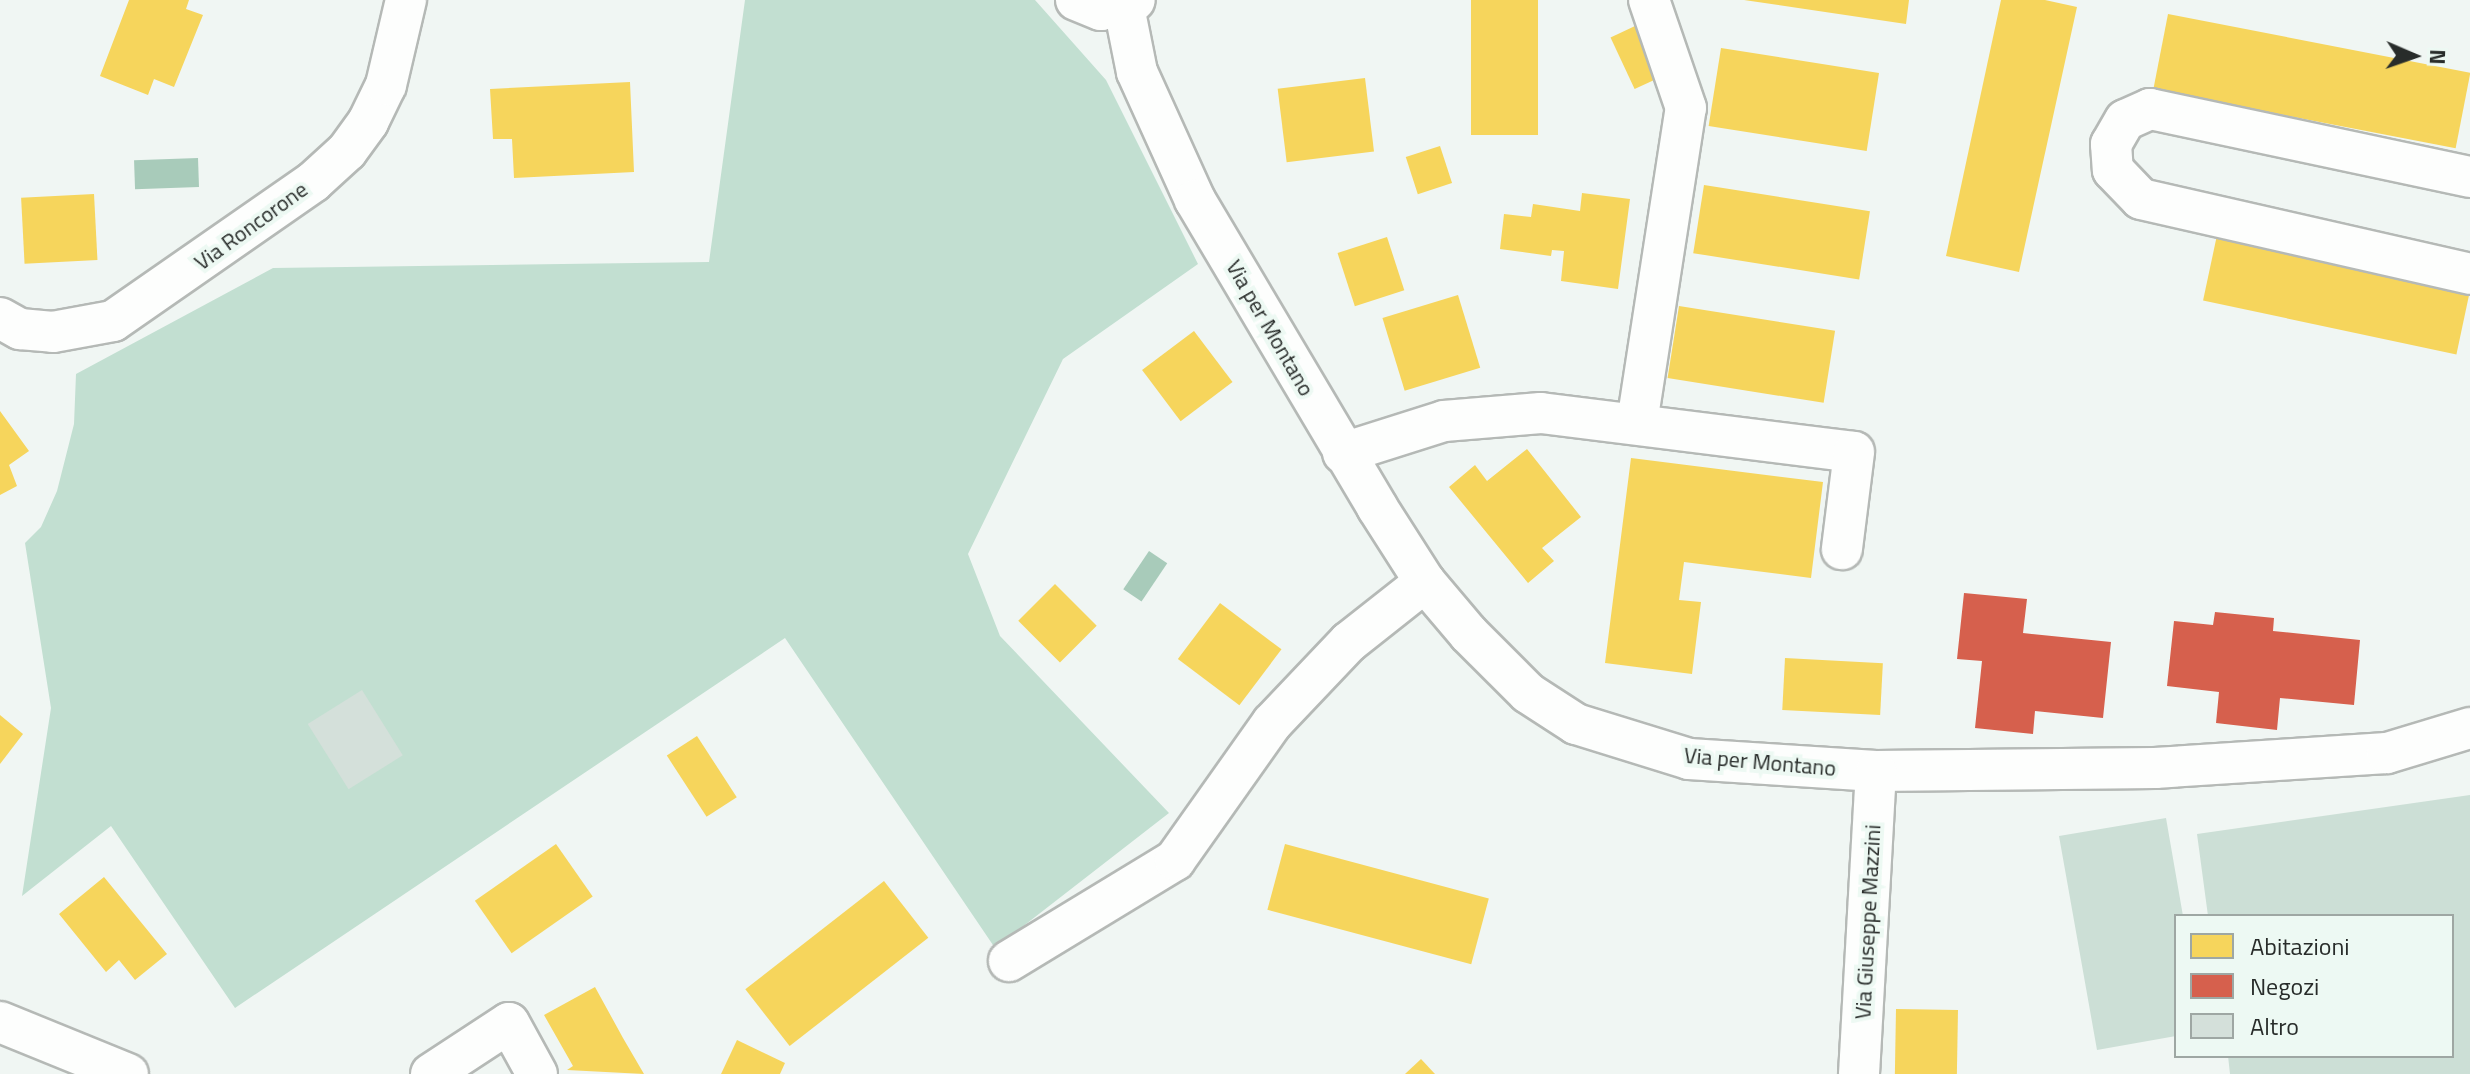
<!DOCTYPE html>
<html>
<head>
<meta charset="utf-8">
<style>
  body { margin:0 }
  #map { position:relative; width:2470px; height:1074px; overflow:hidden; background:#f0f6f3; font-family:"Titillium Web",sans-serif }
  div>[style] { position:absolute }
  .green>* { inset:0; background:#ccdfd6 }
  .forest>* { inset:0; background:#c2dfd1 }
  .water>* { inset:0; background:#a8cbba; transform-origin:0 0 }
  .homes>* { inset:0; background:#f6d55c; transform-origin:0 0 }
  .shops>* { inset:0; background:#d6604d }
  .building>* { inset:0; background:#d4e0da; transform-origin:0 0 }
  .roads { filter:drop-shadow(2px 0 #b5b9b6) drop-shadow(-2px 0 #b5b9b6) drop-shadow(0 2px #b5b9b6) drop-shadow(0 -2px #b5b9b6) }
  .minor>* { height:40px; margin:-20px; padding:0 20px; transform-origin:20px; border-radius:20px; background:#fdfefd }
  span { translate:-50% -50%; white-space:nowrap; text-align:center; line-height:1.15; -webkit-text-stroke:8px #edf9f3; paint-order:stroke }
  .street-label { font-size:22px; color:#282c2a }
  .legend { position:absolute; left:2174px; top:914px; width:280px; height:144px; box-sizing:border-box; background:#edf9f3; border:2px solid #9ea7a3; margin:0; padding:10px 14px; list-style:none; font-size:24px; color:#282c2a }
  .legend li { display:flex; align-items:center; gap:16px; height:40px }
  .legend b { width:40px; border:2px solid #9ea7a3 }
  .north { position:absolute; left:2374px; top:16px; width:80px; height:80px; -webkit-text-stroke:6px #edf9f3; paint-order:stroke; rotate:92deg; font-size:22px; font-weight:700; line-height:32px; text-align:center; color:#282c2a }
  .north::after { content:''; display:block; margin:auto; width:28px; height:36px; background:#282c2a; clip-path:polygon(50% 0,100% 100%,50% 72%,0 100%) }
</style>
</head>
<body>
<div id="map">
  <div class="green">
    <div style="clip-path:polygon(2470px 795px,2470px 1074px,2230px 1074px,2228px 1056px,2452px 1056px,2452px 916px,2208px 916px,2197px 834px)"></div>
    <div style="clip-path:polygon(2166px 818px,2183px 916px,2176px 916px,2176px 1036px,2097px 1050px,2059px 836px)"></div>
  </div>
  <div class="forest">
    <div style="clip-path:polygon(745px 0,1035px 0,1106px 80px,1198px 264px,1063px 359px,968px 554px,1000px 636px,1169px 813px,995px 948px,785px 638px,235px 1008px,111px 826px,22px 896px,51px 708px,25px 543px,41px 527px,57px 491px,74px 424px,76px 374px,273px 268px,709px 262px)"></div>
  </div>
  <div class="water">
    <div style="left:198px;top:158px;width:29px;height:64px;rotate:88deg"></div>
    <div style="left:1149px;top:551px;width:22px;height:46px;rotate:34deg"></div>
  </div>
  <div class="homes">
    <div style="clip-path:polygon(129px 0,189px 0,186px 9px,203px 15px,174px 87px,154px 79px,148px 95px,100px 76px)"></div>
    <div style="left:1471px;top:0;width:67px;height:135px"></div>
    <div style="clip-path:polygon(1744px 0,1909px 0,1906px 24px)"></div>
    <div style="clip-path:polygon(2001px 0,2045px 0,2077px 7px,2019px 272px,1946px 256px)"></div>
    <div style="left:2168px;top:14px;width:308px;height:77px;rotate:11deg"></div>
    <div style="left:1635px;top:26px;width:57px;height:27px;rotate:65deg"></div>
    <div style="left:1721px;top:48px;width:160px;height:79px;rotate:9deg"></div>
    <div style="left:1365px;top:78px;width:74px;height:88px;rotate:83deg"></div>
    <div style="clip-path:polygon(630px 82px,634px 172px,514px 178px,512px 139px,493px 139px,490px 89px)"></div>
    <div style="left:1440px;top:146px;width:39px;height:36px;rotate:72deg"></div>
    <div style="left:1704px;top:185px;width:168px;height:69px;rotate:9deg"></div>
    <div style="clip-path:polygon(1582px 193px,1630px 199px,1618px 289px,1561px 281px,1564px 251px,1552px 250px,1551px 256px,1500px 249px,1504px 214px,1531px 217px,1533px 204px,1580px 211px)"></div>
    <div style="left:94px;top:194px;width:66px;height:73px;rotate:87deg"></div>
    <div style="left:2217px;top:235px;width:259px;height:67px;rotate:12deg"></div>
    <div style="left:1387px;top:237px;width:56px;height:52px;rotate:72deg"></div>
    <div style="left:1458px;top:295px;width:76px;height:79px;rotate:73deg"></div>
    <div style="left:1679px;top:306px;width:158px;height:73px;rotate:9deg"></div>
    <div style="left:1194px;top:331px;width:64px;height:65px;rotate:53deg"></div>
    <div style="clip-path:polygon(0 411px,29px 451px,9px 465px,17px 486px,0 495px)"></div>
    <div style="clip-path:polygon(1527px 449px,1581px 517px,1542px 548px,1554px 561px,1528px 583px,1449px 487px,1475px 465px,1487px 481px)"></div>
    <div style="clip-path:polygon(1631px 458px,1823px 482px,1811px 578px,1684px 562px,1679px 600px,1701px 602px,1692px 674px,1605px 663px)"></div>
    <div style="left:1055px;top:584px;width:59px;height:52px;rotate:45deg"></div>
    <div style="left:1220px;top:603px;width:77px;height:70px;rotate:37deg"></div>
    <div style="left:1785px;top:658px;width:98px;height:52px;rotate:3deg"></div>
    <div style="clip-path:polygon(0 715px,23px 734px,0 764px)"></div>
    <div style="left:697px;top:736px;width:73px;height:36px;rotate:57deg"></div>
    <div style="left:556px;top:844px;width:64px;height:99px;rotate:55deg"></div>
    <div style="left:1285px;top:844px;width:211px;height:68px;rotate:15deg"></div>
    <div style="clip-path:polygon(104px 877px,167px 954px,135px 980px,119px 960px,106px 972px,59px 914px)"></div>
    <div style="left:884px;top:881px;width:72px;height:176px;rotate:52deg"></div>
    <div style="clip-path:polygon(595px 987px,623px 1038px,644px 1074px,567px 1070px,573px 1066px,544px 1015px)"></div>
    <div style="left:1896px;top:1009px;width:62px;height:65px;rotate:1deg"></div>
    <div style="clip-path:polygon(737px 1040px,785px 1063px,780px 1074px,721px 1074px)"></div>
    <div style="clip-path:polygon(1421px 1059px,1435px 1074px,1405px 1074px)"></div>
  </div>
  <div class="shops">
    <div style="clip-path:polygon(1964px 593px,2027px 599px,2023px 633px,2111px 642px,2103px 718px,2035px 711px,2033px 734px,1975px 728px,1982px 661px,1957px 659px)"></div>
    <div style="clip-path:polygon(2215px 612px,2274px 618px,2273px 631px,2360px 640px,2354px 705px,2280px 698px,2277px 730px,2216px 723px,2219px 692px,2167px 686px,2174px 621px,2213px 625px)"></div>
  </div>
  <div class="building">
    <div style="left:362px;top:690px;width:77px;height:64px;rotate:58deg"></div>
  </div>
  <div class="roads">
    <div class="minor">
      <div style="left:1076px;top:0;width:27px;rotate:22deg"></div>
      <div style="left:1101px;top:10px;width:35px;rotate:-16deg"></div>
      <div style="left:1124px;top:7px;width:66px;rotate:78.7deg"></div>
      <div style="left:1137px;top:72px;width:141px;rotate:65.6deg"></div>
      <div style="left:1195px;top:200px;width:357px;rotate:59.3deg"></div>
      <div style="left:1377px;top:507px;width:89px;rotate:57.4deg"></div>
      <div style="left:1425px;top:582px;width:68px;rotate:49.8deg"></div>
      <div style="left:1469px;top:634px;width:83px;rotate:45deg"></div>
      <div style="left:1528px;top:693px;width:57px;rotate:32.9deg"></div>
      <div style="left:1576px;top:724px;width:118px;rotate:17.2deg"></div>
      <div style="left:1689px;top:759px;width:187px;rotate:3.7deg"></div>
      <div style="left:1876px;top:771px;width:279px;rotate:-0.6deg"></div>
      <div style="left:2155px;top:768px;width:232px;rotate:-3.7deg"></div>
      <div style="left:2387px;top:753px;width:87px;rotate:-16.8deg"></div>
      <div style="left:2470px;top:177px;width:327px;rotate:-168deg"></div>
      <div style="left:2150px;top:109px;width:27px;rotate:156deg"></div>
      <div style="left:2125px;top:120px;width:28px;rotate:120deg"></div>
      <div style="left:2111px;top:144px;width:26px;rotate:86deg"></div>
      <div style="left:2113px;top:170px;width:40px;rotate:46deg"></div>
      <div style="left:2141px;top:199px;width:337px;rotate:12.8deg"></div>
      <div style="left:0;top:318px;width:23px;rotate:29deg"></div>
      <div style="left:20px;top:329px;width:33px;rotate:5deg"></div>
      <div style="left:53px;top:332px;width:61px;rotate:-10.4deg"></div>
      <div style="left:113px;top:321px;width:244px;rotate:-34.8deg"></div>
      <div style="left:313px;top:182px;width:46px;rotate:-42.4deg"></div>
      <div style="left:347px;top:151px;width:36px;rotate:-54deg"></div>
      <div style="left:368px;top:122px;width:41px;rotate:-64.1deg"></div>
      <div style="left:386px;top:85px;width:87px;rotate:-76.8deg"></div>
      <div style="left:1637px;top:423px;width:319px;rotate:-81.2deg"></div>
      <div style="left:1686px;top:108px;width:114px;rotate:-108.9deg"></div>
      <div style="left:1343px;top:453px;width:106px;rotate:-17.6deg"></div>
      <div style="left:1444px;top:421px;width:97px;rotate:-4.7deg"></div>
      <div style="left:1541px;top:413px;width:315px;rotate:7.1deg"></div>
      <div style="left:1854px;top:452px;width:98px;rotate:97.1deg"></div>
      <div style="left:1009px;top:961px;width:194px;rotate:-31.3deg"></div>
      <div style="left:1175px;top:860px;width:168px;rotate:-54.7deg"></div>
      <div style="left:1272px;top:723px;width:112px;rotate:-46.5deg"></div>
      <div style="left:1349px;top:642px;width:97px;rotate:-38.3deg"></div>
      <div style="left:0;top:1022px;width:138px;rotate:22.1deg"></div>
      <div style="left:431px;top:1074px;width:93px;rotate:-33.2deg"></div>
      <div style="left:509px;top:1023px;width:58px;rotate:61.2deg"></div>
      <div style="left:1859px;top:1074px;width:303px;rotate:-86.8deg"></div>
    </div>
  </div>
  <div class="street-label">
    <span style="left:251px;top:226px;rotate:-36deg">Via Roncorone</span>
    <span style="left:1270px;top:328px;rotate:60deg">Via per Montano</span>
    <span style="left:1760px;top:762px;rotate:5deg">Via per Montano</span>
    <span style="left:1868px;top:922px;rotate:-87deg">Via Giuseppe Mazzini</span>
  </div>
  <ul class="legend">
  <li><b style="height:22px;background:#f6d55c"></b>Abitazioni</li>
  <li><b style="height:22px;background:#d6604d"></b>Negozi</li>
  <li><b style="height:22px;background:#d4e0da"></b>Altro</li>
  </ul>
  <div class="north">N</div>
</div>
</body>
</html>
